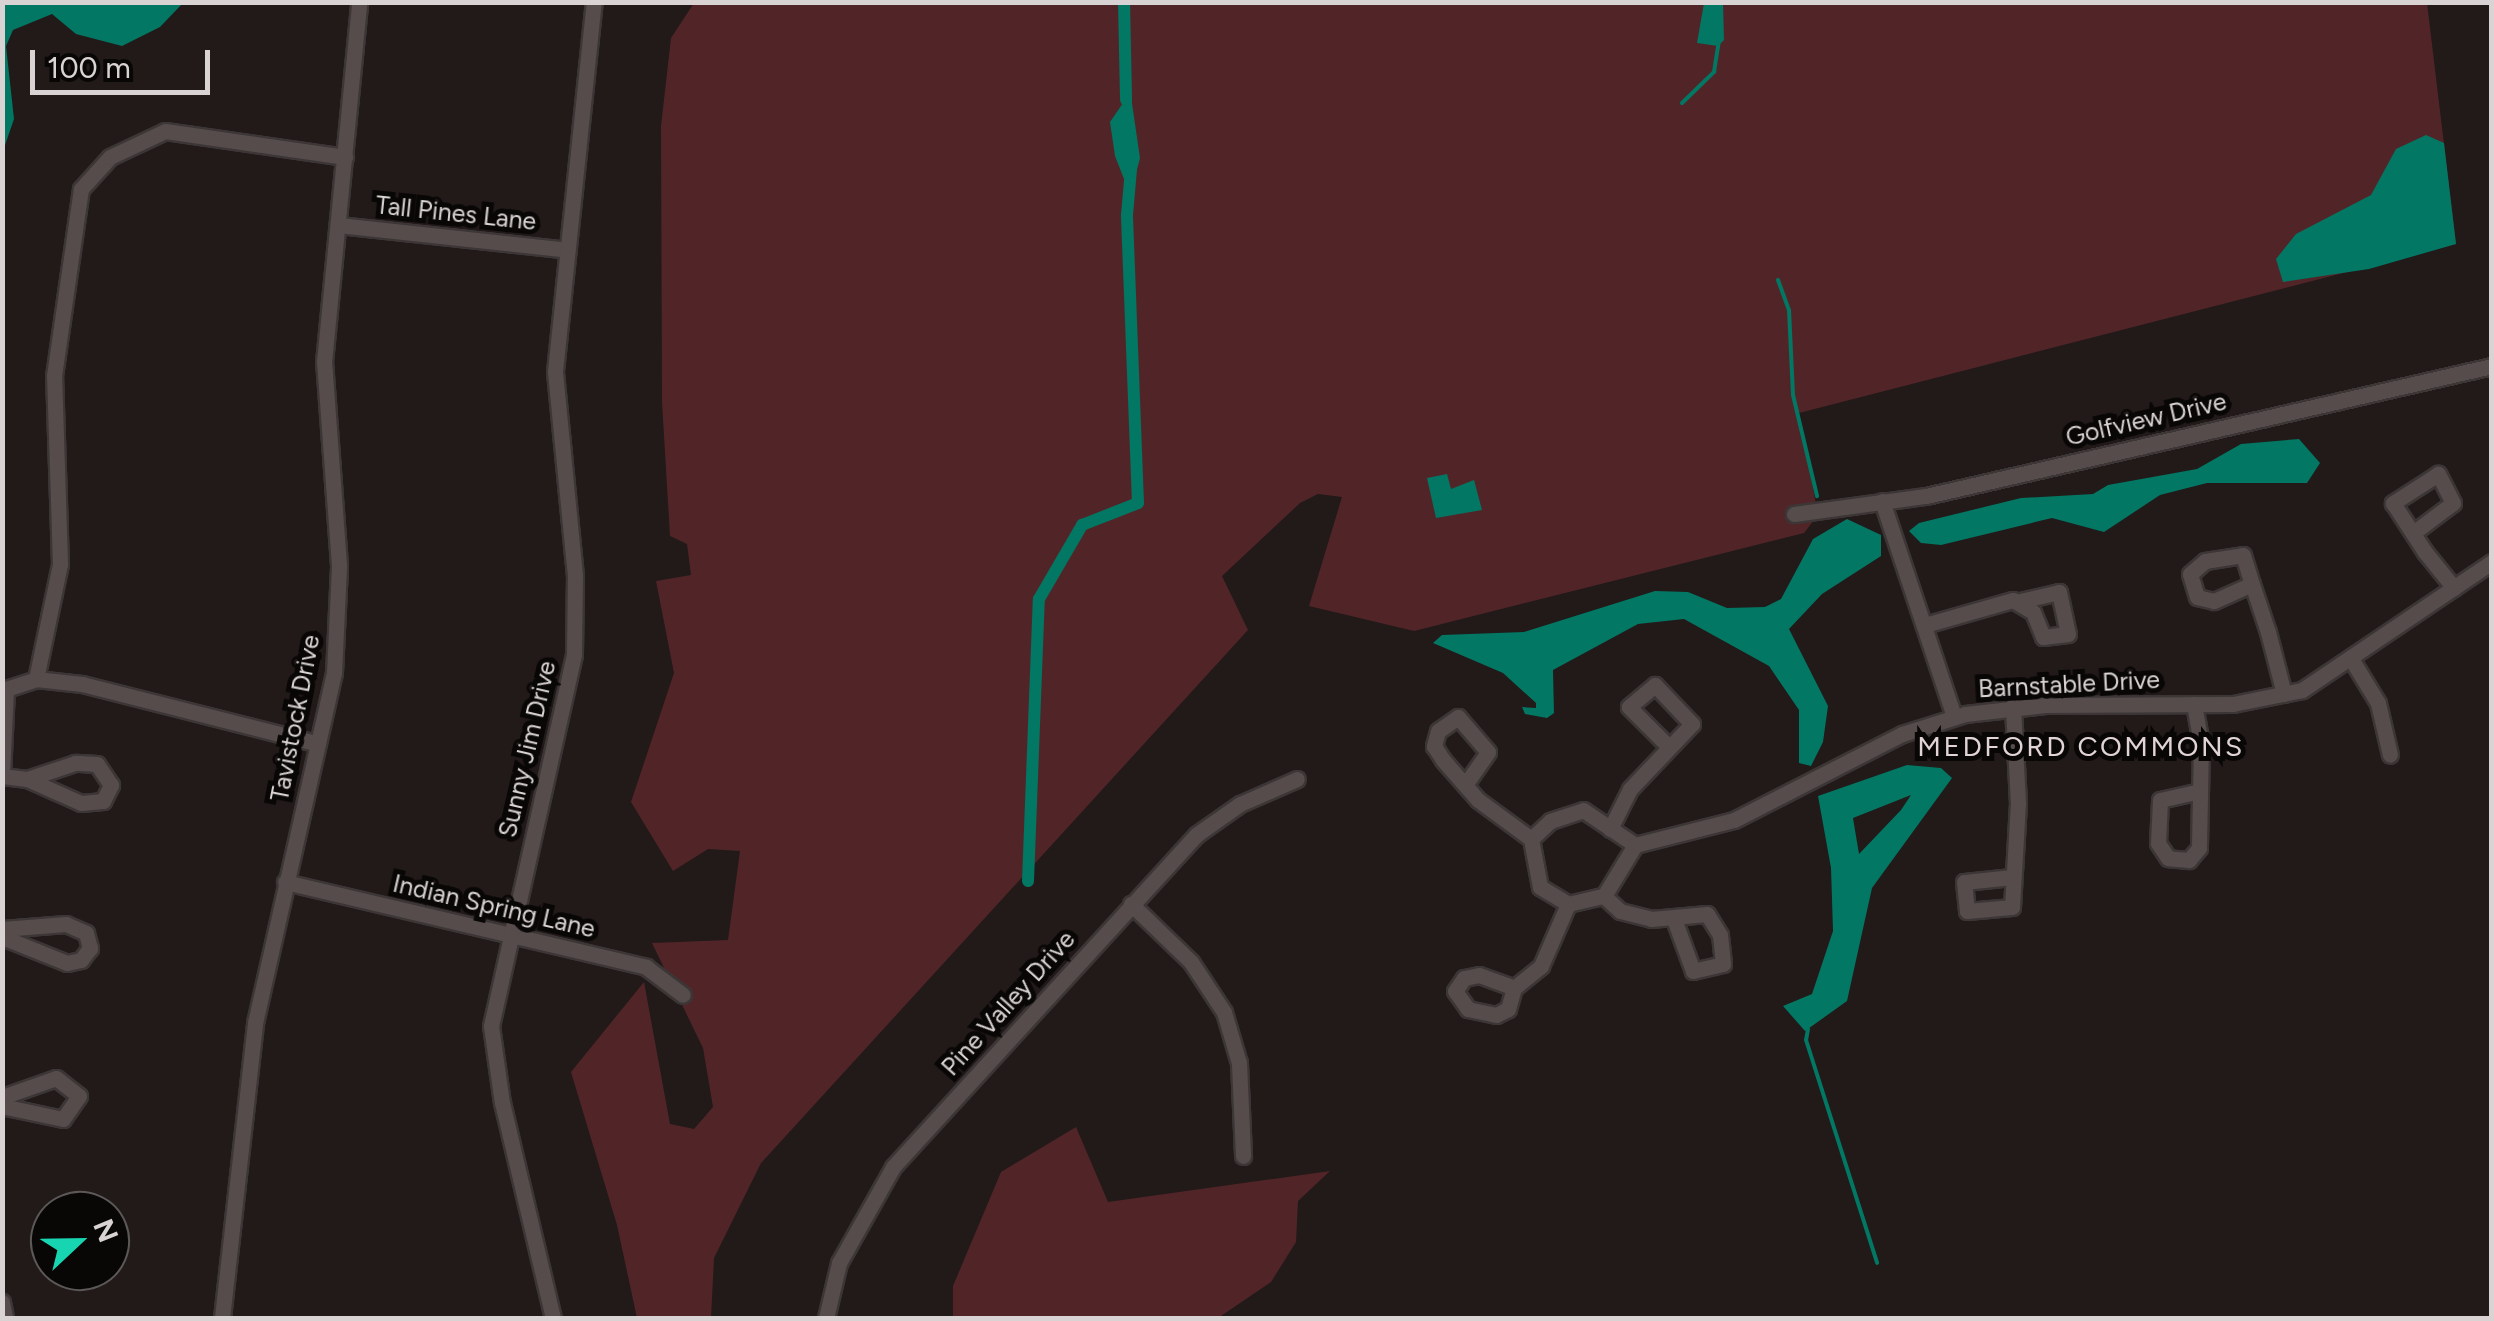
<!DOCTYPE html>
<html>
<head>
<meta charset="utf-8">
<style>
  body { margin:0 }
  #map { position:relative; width:2494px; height:1321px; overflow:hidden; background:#221919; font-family:Figtree,sans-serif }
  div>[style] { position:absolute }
  .green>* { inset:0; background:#512528 }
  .water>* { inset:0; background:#027763 }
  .stream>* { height:4px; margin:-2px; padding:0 2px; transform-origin:2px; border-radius:2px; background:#027763 }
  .canal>* { height:12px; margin:-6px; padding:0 6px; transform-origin:6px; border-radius:6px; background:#027763 }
  .roads { filter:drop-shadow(2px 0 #3c3636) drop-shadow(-2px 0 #3c3636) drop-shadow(0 2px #3c3636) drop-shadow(0 -2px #3c3636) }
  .minor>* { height:15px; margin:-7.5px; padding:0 7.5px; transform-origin:7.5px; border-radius:7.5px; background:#564c4c }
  span { translate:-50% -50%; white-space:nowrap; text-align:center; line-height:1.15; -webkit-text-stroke:10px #090606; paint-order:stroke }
  .street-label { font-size:25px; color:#d9d3d3 }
  .neighbourhood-label { font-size:28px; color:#e1d4d5; letter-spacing:2.5px }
  .frame { position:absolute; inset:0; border:5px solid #d9d3d3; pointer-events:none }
  .north { position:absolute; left:30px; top:1191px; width:100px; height:100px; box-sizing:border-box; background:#090606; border:2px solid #5c5858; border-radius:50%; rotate:68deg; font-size:28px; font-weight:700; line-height:40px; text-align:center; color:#d9d3d3 }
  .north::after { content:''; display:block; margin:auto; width:35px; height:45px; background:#18d5b2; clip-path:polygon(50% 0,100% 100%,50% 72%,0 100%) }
  .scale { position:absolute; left:30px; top:50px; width:180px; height:45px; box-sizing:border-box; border:5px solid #d9d3d3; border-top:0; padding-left:12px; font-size:30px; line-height:35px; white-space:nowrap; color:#d9d3d3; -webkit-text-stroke:8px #090606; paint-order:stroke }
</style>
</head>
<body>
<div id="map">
  <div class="green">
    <div style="clip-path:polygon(694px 3px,2427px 3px,2456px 244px,1799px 413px,1818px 515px,1804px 533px,1414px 631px,1309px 606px,1342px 497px,1318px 494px,1300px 503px,1222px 576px,1248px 630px,761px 1163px,714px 1258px,711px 1318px,637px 1318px,617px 1225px,571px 1072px,644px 982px,670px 1124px,694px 1129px,713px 1107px,703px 1048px,652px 943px,728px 940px,740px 851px,708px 849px,673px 871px,631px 802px,674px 673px,656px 581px,691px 575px,687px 544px,670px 536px,662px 402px,661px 126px,671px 38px)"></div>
    <div style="clip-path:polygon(1076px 1127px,1108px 1202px,1330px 1171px,1298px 1201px,1296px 1242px,1271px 1282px,1218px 1318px,953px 1318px,953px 1286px,1001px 1172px)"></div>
  </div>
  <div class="water">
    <div style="clip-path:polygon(3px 2px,183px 2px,183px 3px,160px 27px,122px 46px,76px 34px,52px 14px,13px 30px,6px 46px,14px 119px,3px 151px)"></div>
    <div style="clip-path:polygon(1704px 3px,1723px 3px,1724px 40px,1718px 46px,1697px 43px)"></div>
    <div style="clip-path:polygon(1129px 83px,1140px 158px,1133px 185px,1126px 184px,1115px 156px,1110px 122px,1123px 103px,1121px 84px)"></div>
    <div style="clip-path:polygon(2426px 135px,2444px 143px,2456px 244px,2369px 269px,2283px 282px,2276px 259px,2296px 234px,2371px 195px,2396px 149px)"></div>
    <div style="clip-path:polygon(2299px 439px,2320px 463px,2307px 483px,2207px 483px,2160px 495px,2104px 532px,2052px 518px,1941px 545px,1921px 543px,1909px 531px,1919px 523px,2021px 498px,2093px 494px,2108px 485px,2197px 469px,2241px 444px)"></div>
    <div style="clip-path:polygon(1447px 474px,1451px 489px,1474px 480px,1482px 510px,1436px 518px,1427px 478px)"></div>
    <div style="clip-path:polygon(1847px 519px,1881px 535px,1881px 556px,1822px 594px,1789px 629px,1828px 706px,1823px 742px,1811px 766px,1799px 763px,1799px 710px,1769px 666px,1684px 619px,1638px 624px,1553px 670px,1554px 713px,1547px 718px,1525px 714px,1522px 707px,1536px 708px,1536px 703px,1503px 673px,1433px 643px,1442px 635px,1524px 632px,1655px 591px,1688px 592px,1727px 608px,1765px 607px,1781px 599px,1813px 539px)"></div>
    <div style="clip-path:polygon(evenodd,1907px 765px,1941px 768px,1952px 778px,1872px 888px,1847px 1001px,1805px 1031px,1783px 1006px,1812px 994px,1833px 931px,1831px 868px,1818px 796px,1907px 765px,1911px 795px,1901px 810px,1859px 854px,1853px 818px,1911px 795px)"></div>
  </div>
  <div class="stream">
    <div style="left:1682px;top:103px;width:45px;rotate:-44.1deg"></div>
    <div style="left:1714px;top:72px;width:30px;rotate:-81deg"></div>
    <div style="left:1778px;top:280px;width:32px;rotate:70deg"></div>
    <div style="left:1789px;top:310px;width:85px;rotate:87.3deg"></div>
    <div style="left:1793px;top:395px;width:104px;rotate:76.6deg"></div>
    <div style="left:1808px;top:1029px;width:11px;rotate:100deg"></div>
    <div style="left:1806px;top:1040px;width:234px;rotate:72.3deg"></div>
  </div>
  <div class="canal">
    <div style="left:1124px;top:2px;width:98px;rotate:88.8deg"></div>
    <div style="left:1028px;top:881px;width:282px;rotate:-87.8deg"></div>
    <div style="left:1039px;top:599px;width:86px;rotate:-59.8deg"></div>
    <div style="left:1082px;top:525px;width:60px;rotate:-21.4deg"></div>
    <div style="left:1138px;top:503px;width:288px;rotate:-92.2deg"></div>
    <div style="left:1127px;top:215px;width:46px;rotate:-85deg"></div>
  </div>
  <div class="roads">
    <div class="minor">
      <div style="left:339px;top:225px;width:230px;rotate:6.2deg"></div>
      <div style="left:1882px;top:501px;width:227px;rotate:71.5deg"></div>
      <div style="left:1794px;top:514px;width:133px;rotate:-7.8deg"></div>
      <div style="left:1926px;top:496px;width:581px;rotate:-12.94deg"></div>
      <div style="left:2413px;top:533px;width:50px;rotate:-36.9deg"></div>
      <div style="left:2453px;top:503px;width:33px;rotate:-117deg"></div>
      <div style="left:2438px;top:474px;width:54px;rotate:147.2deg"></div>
      <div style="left:2393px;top:503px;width:59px;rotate:56.9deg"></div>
      <div style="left:2425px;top:552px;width:46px;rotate:51.1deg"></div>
      <div style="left:2252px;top:584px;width:42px;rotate:155.9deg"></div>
      <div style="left:2214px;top:601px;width:17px;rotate:-167deg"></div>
      <div style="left:2197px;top:597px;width:24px;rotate:-107deg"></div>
      <div style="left:2190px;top:574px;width:20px;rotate:-41deg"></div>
      <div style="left:2205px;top:561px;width:38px;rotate:-9deg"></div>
      <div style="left:2243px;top:555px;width:30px;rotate:73deg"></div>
      <div style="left:2252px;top:584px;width:51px;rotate:71.6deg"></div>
      <div style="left:2268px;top:632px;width:64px;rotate:75.5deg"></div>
      <div style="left:1925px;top:625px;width:91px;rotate:-15.9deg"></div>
      <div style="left:2013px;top:600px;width:23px;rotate:31deg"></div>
      <div style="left:2033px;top:612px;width:27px;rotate:68deg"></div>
      <div style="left:2043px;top:637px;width:25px;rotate:-7deg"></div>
      <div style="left:2068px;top:634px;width:43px;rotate:-102.1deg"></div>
      <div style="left:2059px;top:592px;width:40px;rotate:167deg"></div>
      <div style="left:2353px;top:662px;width:48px;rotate:58.6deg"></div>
      <div style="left:2378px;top:703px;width:53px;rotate:77deg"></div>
      <div style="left:36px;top:679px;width:117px;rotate:-78.2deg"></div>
      <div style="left:60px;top:564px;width:188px;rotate:-91.8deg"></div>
      <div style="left:54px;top:376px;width:189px;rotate:-81.8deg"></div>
      <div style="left:81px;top:189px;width:43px;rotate:-47.8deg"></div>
      <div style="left:110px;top:157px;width:61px;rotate:-25.3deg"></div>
      <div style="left:165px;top:131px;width:182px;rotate:8.2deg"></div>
      <div style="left:6px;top:689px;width:32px;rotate:-18deg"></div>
      <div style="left:36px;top:679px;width:46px;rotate:6.2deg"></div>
      <div style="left:82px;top:684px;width:241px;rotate:14.2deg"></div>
      <div style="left:2194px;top:704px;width:40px;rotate:80deg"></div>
      <div style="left:2201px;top:743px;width:105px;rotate:91.1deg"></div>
      <div style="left:2199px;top:848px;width:16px;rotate:130deg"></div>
      <div style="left:2189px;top:860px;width:21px;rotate:-175deg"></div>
      <div style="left:2168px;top:858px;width:18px;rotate:-124deg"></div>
      <div style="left:2158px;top:843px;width:43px;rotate:-87.3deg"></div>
      <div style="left:2160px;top:800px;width:41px;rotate:-12.7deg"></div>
      <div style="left:2px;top:775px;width:86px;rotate:-87.3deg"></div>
      <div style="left:2px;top:776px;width:25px;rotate:7deg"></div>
      <div style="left:27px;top:779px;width:59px;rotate:24deg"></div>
      <div style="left:81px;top:803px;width:22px;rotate:-5deg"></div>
      <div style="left:103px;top:801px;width:18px;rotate:-63deg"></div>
      <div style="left:111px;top:785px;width:25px;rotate:-124deg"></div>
      <div style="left:97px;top:764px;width:22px;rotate:-177deg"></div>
      <div style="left:75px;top:763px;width:51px;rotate:161.6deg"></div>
      <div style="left:1465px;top:785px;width:40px;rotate:-55.1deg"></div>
      <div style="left:1488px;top:752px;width:46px;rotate:-130.6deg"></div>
      <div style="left:1458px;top:717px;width:24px;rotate:145deg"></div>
      <div style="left:1438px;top:731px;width:16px;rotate:105deg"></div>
      <div style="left:1434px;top:746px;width:17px;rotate:57deg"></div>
      <div style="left:1443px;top:760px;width:53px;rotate:48.8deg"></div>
      <div style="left:1478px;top:800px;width:66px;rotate:36.3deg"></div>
      <div style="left:1531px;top:839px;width:49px;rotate:79.4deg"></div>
      <div style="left:1540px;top:887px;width:33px;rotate:31deg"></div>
      <div style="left:1568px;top:904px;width:37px;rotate:-13deg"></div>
      <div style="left:1604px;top:896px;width:60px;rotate:-58.7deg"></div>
      <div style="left:1610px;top:829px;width:45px;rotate:-63.4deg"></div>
      <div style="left:1630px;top:789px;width:90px;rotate:-46.4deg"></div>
      <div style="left:1692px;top:724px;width:54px;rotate:-133.5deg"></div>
      <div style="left:1655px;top:685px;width:34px;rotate:140deg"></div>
      <div style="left:1629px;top:707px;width:57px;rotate:45deg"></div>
      <div style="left:1531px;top:839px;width:26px;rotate:-43deg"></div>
      <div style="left:1550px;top:821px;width:35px;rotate:-18deg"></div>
      <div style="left:1583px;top:810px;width:63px;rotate:33.9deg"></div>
      <div style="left:1635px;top:845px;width:102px;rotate:-14.2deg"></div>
      <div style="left:1734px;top:820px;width:189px;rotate:-27.1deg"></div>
      <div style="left:1902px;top:734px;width:66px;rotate:-17.6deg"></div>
      <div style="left:1965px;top:714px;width:81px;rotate:-6.4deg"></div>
      <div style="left:2045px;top:705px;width:188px;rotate:-0.3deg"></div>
      <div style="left:2233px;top:704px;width:70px;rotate:-11.5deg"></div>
      <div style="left:2302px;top:690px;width:229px;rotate:-34deg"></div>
      <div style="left:2012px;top:877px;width:48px;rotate:174.1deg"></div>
      <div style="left:1964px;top:882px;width:29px;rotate:84deg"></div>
      <div style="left:1967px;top:911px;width:45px;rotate:-5.1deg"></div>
      <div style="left:2012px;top:907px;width:104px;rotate:-86.7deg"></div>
      <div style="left:2018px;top:803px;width:97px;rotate:-93deg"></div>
      <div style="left:285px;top:882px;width:371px;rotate:13.2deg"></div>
      <div style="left:646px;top:967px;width:46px;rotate:37.1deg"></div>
      <div style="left:1604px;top:896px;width:22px;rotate:43deg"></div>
      <div style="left:1620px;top:911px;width:32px;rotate:14deg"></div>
      <div style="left:1651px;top:919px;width:56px;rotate:-5.1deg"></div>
      <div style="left:1707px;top:914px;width:25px;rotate:58deg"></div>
      <div style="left:1720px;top:935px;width:29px;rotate:84deg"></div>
      <div style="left:1723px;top:964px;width:31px;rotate:167deg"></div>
      <div style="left:1693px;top:971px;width:55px;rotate:-110.1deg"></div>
      <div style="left:1131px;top:904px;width:83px;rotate:44deg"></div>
      <div style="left:1191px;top:962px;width:60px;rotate:56.6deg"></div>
      <div style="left:1224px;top:1012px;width:53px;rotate:73.6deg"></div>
      <div style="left:1239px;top:1063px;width:93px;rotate:87.5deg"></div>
      <div style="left:2px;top:929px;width:64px;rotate:-4.5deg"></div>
      <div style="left:66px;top:924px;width:22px;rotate:24deg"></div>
      <div style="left:86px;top:933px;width:16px;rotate:75deg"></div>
      <div style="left:90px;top:948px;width:15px;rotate:127deg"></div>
      <div style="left:81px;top:960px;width:14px;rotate:168deg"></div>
      <div style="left:67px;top:963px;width:70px;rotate:-158.2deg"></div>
      <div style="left:1479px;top:975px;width:37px;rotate:20deg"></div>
      <div style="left:1514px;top:988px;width:22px;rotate:106deg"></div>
      <div style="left:1508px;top:1009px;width:13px;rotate:153deg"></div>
      <div style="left:1496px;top:1015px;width:29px;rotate:-168deg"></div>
      <div style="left:1468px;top:1009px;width:22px;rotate:-126deg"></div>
      <div style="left:1455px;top:991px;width:16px;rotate:-55deg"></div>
      <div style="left:1464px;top:978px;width:15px;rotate:-11deg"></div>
      <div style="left:1514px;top:988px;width:35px;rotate:-39deg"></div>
      <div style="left:1541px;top:966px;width:68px;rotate:-66.5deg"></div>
      <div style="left:2px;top:1097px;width:57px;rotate:-19.4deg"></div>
      <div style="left:56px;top:1078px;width:29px;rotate:38deg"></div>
      <div style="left:79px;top:1096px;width:28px;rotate:125deg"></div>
      <div style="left:63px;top:1119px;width:62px;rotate:-168deg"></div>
      <div style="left:2px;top:1302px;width:16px;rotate:79deg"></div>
      <div style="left:222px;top:1318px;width:297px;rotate:-83.6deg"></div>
      <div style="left:255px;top:1023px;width:359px;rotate:-77.3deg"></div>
      <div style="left:334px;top:673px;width:108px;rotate:-87.3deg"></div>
      <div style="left:339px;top:565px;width:204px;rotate:-94.2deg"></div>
      <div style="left:324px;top:362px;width:362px;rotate:-84.4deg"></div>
      <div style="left:553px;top:1318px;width:221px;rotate:-103.3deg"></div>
      <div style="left:502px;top:1103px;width:78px;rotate:-98.1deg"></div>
      <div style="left:491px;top:1026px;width:380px;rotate:-77.4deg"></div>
      <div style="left:574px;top:655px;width:79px;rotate:-89.3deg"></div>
      <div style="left:575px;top:576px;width:206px;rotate:-95.6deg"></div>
      <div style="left:555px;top:371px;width:371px;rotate:-84deg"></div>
      <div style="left:826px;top:1318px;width:57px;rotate:-76.7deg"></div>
      <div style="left:839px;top:1263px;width:110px;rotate:-60.6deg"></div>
      <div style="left:893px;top:1167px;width:449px;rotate:-47.6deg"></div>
      <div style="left:1196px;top:835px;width:54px;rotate:-35.2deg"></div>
      <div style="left:1240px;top:804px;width:62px;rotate:-23.7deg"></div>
    </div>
  </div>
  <div class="street-label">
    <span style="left:456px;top:213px;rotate:6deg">Tall Pines Lane</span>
    <span style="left:2146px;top:419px;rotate:-13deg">Golfview Drive</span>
    <span style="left:2069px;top:684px;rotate:-3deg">Barnstable Drive</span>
    <span style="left:295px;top:718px;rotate:-79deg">Tavistock Drive</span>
    <span style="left:527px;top:749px;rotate:-77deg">Sunny Jim Drive</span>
    <span style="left:494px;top:906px;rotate:13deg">Indian Spring Lane</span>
    <span style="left:1008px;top:1003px;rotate:-48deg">Pine Valley Drive</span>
  </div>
  <div class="neighbourhood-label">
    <span style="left:2081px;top:746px">MEDFORD COMMONS</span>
  </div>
  <div class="frame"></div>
  <div class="north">N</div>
  <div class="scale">100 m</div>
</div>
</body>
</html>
